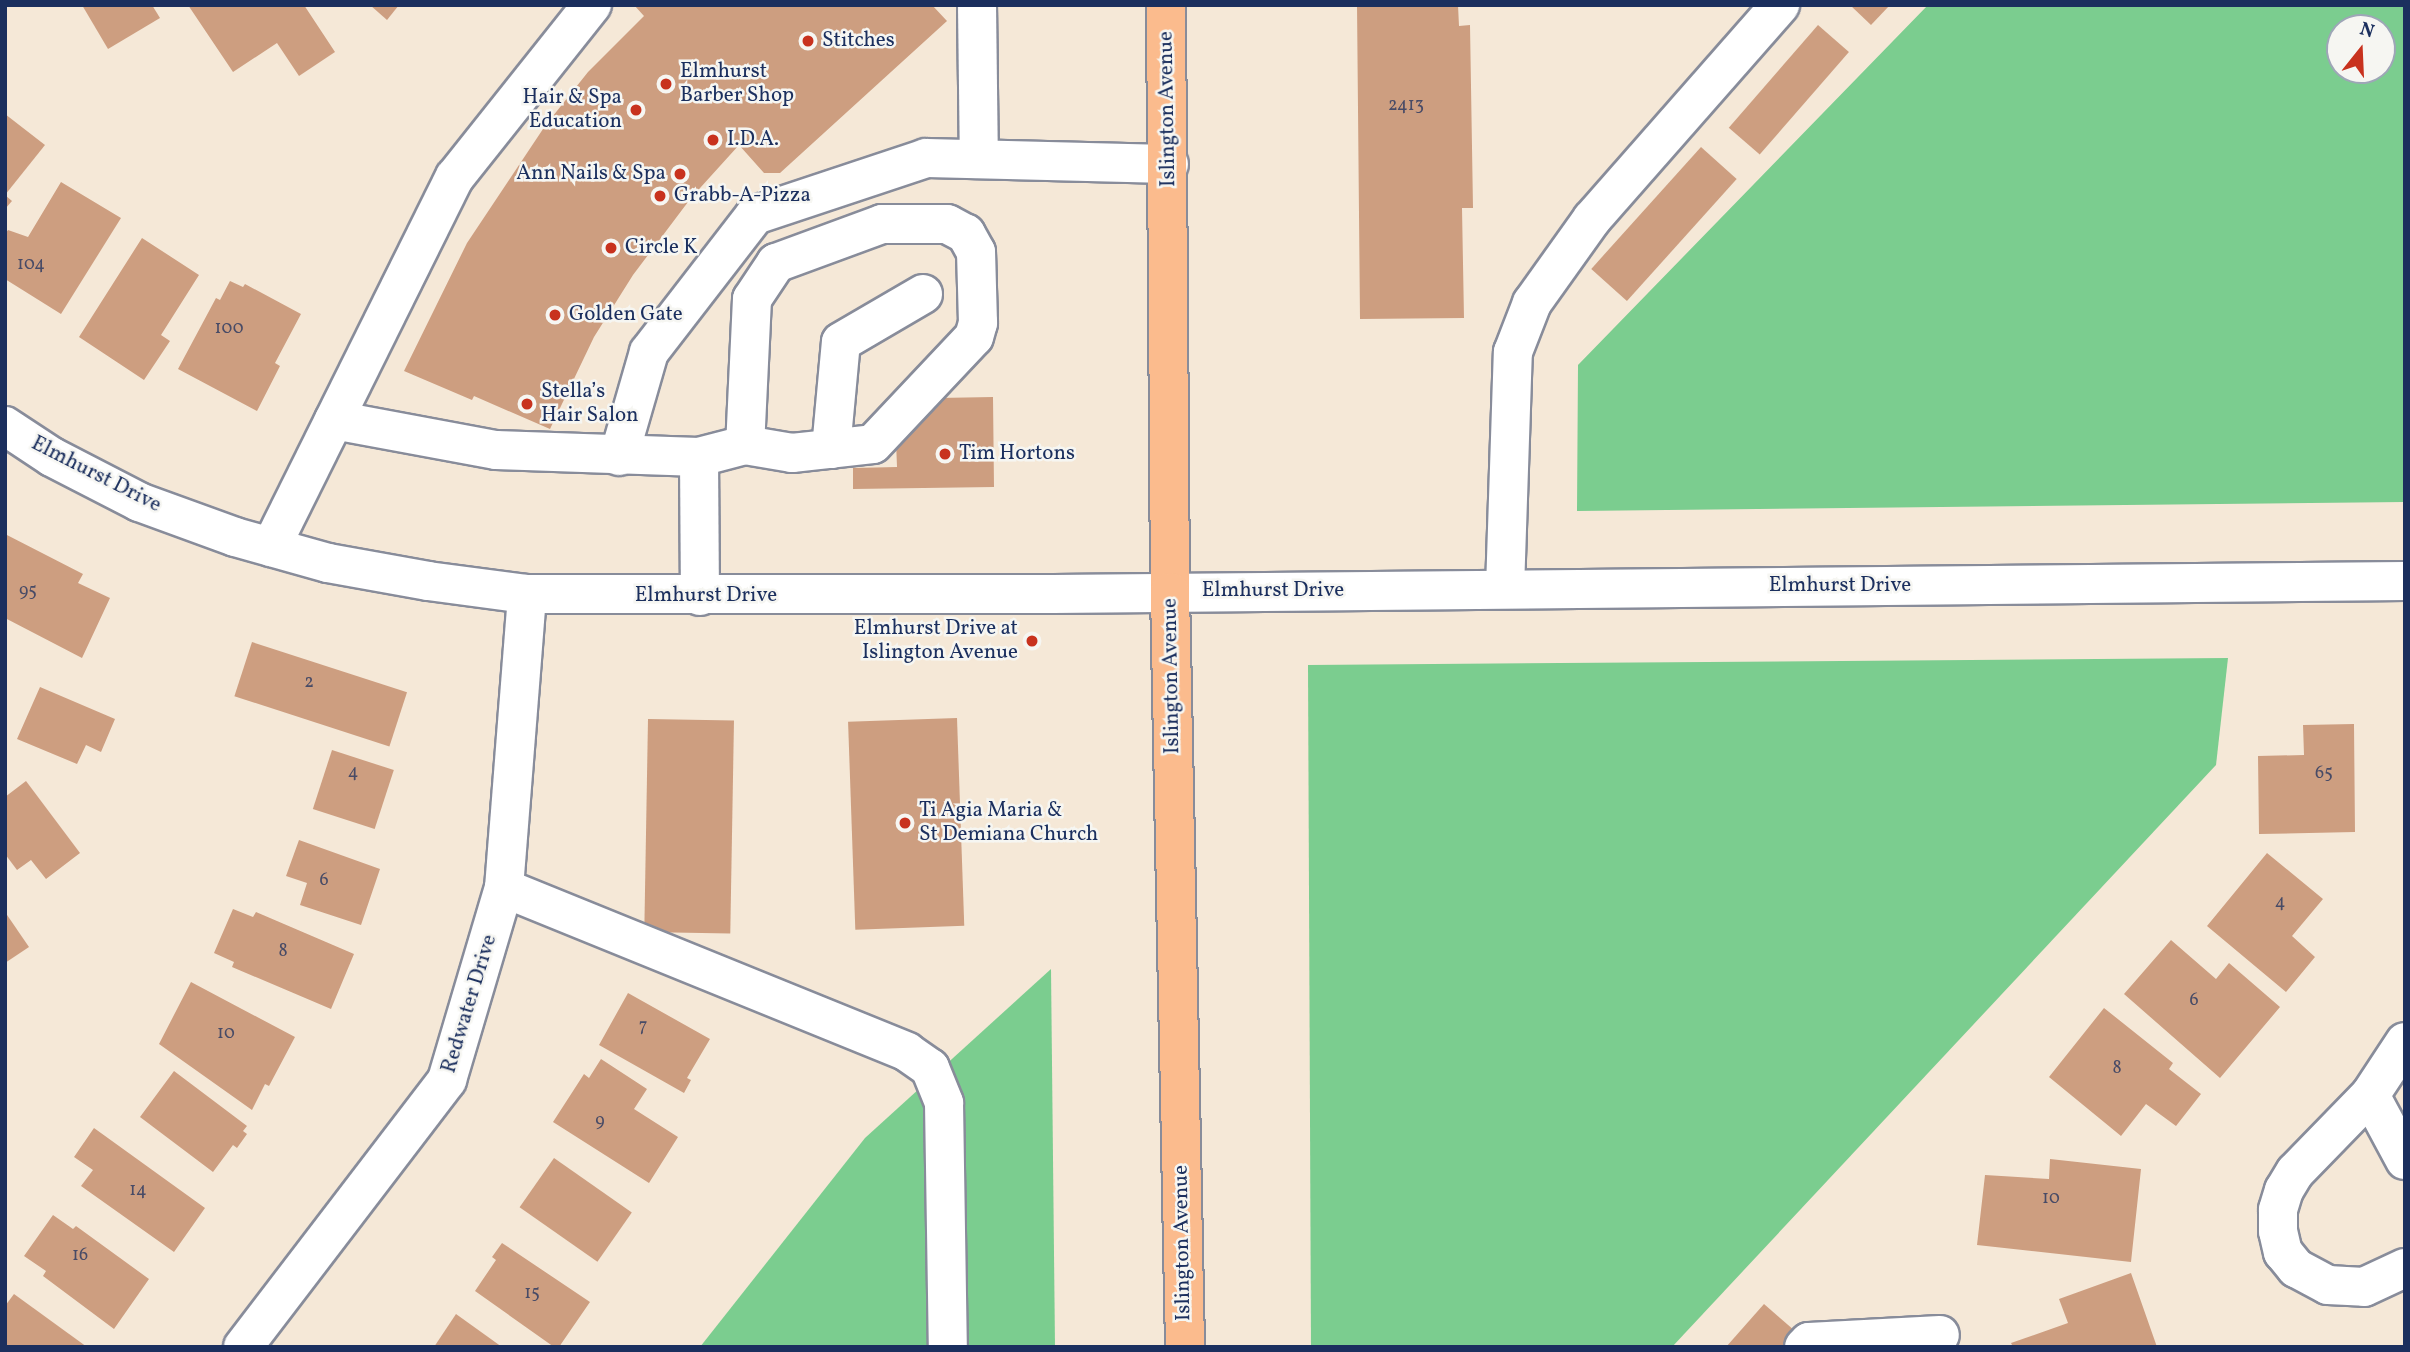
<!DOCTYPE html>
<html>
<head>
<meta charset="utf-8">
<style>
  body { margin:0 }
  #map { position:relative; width:2410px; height:1352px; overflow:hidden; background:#f5e8d7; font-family:Vollkorn,serif }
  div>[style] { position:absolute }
  .green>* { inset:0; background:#7bcd8f }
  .building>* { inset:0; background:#cd9e80; transform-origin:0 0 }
  .roads { filter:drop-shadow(2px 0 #888c9a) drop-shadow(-2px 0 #888c9a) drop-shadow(0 2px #888c9a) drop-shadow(0 -2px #888c9a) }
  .minor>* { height:38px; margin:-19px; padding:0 19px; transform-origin:19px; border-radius:19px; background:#fff }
  .major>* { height:38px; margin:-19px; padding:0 19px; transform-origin:19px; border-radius:19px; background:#fbbb8d }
  .dots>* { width:19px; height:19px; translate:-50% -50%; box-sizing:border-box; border:4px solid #f6f6f2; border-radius:50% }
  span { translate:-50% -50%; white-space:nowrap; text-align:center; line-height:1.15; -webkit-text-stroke:5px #f6f6f2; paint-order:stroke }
  .number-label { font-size:18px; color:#484b66 }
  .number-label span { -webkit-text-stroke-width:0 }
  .poi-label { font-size:21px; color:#1b2f5e }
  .left { translate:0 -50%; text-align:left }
  .right { translate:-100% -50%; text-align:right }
  .street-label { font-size:21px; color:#1b2f5e }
  .frame { position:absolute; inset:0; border:7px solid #1b2f5e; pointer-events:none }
  .north { position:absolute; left:2326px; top:14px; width:70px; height:70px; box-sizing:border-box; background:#f6f6f2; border:2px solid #9ea6b7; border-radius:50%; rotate:18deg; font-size:19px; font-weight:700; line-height:28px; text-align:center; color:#1b2f5e }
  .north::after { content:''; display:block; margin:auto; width:24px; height:32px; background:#c8321e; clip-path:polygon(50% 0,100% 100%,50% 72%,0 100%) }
</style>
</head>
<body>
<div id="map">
  <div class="green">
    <div style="clip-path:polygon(evenodd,1928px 5px,2405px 5px,2405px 502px,1577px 511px,1578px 365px,1928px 5px,2340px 28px,2382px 28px,2382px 70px,2340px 70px,2340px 28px)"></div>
    <div style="clip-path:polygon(2228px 658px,2216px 765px,1672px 1347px,1311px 1347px,1308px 665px)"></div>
    <div style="clip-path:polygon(1051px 969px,1055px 1347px,700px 1347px,865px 1138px)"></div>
  </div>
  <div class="building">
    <div style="clip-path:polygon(82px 5px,152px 5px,160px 18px,108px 49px)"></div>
    <div style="clip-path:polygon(188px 5px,304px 5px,335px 52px,299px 76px,277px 43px,233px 72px)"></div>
    <div style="clip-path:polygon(370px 5px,399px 5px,387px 20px)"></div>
    <div style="clip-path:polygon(634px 5px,932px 5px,947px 21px,780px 173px,764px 173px,739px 145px,691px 198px,633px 275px,594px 337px,550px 429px,474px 396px,472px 400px,404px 371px,467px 243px,545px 126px,588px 72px,644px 16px)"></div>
    <div style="clip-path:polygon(1357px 5px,1458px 5px,1459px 26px,1470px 25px,1473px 208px,1462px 208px,1464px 318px,1360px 319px)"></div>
    <div style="clip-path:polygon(1850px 5px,1890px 5px,1871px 25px)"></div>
    <div style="left:1818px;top:25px;width:41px;height:136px;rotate:41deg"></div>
    <div style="clip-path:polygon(5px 114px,45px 145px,5px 195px)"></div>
    <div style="left:1701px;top:147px;width:48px;height:164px;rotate:42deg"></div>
    <div style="clip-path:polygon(61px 182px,121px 218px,61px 314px,5px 279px,5px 234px,8px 230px,28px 237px)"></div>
    <div style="clip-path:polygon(5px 195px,12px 201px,5px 209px)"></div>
    <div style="clip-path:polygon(142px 238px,199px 275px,161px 335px,170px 341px,144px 380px,79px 337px)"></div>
    <div style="clip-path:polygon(230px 281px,243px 287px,245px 284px,301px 314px,275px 363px,280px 366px,257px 411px,178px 369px,216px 298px,220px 300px)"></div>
    <div style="clip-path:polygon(993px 397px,994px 487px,853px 489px,853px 468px,897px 467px,896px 441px,938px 398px)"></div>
    <div style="clip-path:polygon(5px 534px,83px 574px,78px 583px,110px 598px,82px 658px,5px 618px)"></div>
    <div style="left:252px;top:642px;width:163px;height:57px;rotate:18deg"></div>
    <div style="clip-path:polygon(40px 687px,115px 719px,101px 752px,86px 745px,77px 764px,17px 739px)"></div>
    <div style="left:957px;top:718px;width:208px;height:109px;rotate:88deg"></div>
    <div style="left:648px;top:719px;width:86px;height:213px;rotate:1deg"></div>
    <div style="clip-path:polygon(2354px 724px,2355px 832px,2259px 834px,2258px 756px,2304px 755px,2303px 725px)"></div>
    <div style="left:332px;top:750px;width:65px;height:62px;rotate:18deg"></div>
    <div style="clip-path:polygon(26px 781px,80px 853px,46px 879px,31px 860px,17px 870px,5px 854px,5px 797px)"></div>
    <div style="clip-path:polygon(299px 840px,380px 869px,361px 925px,300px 905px,307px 883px,286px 876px)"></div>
    <div style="clip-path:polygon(2267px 853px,2323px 899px,2292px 936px,2315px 957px,2286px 992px,2207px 926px)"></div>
    <div style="clip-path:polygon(233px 909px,253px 917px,256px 912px,354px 954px,331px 1009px,232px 967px,234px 962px,214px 953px)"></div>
    <div style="clip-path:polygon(5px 912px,29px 947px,5px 963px)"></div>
    <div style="clip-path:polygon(2171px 940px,2216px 979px,2229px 963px,2280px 1007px,2220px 1078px,2124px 994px)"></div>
    <div style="clip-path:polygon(191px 982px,295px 1037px,269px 1086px,265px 1084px,252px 1110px,159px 1044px)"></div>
    <div style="clip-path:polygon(628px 993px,710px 1039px,687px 1078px,691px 1080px,684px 1093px,599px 1045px)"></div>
    <div style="clip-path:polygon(2104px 1008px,2173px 1063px,2169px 1069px,2201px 1094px,2176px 1126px,2146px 1104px,2121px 1136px,2049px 1077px)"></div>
    <div style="clip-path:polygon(601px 1059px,647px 1089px,634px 1109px,678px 1137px,649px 1183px,553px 1122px,584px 1074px,589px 1078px)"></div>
    <div style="clip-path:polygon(174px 1071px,247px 1126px,243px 1131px,247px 1134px,237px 1148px,233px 1145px,213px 1172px,140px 1117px)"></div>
    <div style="clip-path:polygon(94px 1128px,205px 1208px,174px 1252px,81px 1186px,93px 1170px,74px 1157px)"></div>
    <div style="left:554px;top:1158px;width:95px;height:60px;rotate:35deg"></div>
    <div style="clip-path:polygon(2050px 1159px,2141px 1169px,2131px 1262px,1977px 1245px,1985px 1175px,2049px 1179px)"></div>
    <div style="clip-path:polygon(53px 1215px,73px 1229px,76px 1226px,149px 1279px,114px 1329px,43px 1276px,46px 1271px,24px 1256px)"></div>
    <div style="clip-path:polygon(502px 1243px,590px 1302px,559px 1347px,554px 1347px,475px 1291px,496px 1260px,492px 1257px)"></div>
    <div style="clip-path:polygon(2131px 1273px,2157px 1347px,2013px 1347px,2011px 1343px,2068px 1323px,2059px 1299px)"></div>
    <div style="clip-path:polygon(14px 1294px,87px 1347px,5px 1347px,5px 1306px)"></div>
    <div style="clip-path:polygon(1764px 1304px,1802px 1337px,1793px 1347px,1726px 1347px)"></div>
    <div style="clip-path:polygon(456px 1314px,502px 1347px,434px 1347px)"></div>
  </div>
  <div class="roads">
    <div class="minor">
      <div style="left:977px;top:5px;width:154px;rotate:89.3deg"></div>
      <div style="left:334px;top:420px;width:165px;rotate:10.5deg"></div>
      <div style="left:496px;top:450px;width:203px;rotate:2deg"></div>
      <div style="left:699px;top:457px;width:48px;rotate:-14.6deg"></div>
      <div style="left:745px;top:445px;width:48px;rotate:9.7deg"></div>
      <div style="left:792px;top:453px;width:81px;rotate:-6.3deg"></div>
      <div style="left:873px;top:444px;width:147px;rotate:-46.7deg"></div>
      <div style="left:974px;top:337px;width:15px;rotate:-74deg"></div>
      <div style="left:978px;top:323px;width:71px;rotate:-91.6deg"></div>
      <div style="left:976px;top:252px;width:21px;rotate:-119deg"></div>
      <div style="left:966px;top:234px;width:21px;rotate:-152deg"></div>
      <div style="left:947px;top:224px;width:65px;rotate:180deg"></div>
      <div style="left:882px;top:224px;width:113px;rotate:159.8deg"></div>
      <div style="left:776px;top:263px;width:43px;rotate:123.7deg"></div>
      <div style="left:752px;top:299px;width:146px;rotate:92.7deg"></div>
      <div style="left:5px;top:426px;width:56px;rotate:33.4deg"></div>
      <div style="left:52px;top:457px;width:98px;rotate:27.3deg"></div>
      <div style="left:139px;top:502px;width:102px;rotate:20deg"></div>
      <div style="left:235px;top:537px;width:97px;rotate:15.6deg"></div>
      <div style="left:328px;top:563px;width:102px;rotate:10.2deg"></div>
      <div style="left:428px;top:581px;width:100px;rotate:7.5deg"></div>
      <div style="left:527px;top:594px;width:526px"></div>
      <div style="left:1053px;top:594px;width:1352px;rotate:-0.55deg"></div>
      <div style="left:831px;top:449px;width:107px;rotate:-84.7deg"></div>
      <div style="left:841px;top:342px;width:95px;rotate:-30.3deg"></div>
      <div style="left:619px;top:456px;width:108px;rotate:-73.9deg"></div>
      <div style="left:649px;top:352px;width:173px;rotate:-52.3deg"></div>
      <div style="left:755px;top:215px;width:180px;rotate:-18.4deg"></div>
      <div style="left:926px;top:158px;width:243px;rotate:1.4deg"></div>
      <div style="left:699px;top:457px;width:139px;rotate:89.6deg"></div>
      <div style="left:271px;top:547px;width:413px;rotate:-63.6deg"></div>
      <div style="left:455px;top:177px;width:220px;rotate:-51.5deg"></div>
      <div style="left:1505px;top:589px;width:237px;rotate:-88.1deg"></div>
      <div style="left:1513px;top:352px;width:53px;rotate:-68.8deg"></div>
      <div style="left:1532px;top:303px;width:103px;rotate:-54.5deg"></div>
      <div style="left:1592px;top:219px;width:285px;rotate:-48.7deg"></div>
      <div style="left:504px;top:888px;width:435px;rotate:22.1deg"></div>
      <div style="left:907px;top:1052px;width:28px;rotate:35deg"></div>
      <div style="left:930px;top:1068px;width:38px;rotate:68deg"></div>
      <div style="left:944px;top:1103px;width:244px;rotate:89.1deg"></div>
      <div style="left:2405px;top:1042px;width:64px;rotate:123.4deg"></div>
      <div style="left:2370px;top:1095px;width:107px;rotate:134.2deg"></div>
      <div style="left:2295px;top:1172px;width:21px;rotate:121deg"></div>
      <div style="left:2284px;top:1190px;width:21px;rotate:107deg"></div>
      <div style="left:2278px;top:1210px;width:21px;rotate:90deg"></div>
      <div style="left:2278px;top:1231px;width:22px;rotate:77deg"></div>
      <div style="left:2283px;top:1252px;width:21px;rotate:51deg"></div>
      <div style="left:2296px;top:1268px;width:36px;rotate:28deg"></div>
      <div style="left:2328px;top:1285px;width:36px;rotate:3deg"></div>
      <div style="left:2364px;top:1287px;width:45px;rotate:-24.9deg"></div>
      <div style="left:2370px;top:1095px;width:74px;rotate:61.7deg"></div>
      <div style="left:243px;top:1347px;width:336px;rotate:-52.6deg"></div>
      <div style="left:447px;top:1080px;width:200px;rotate:-73.5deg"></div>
      <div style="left:504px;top:888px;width:295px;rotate:-85.5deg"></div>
      <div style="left:1804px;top:1347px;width:7px;rotate:-45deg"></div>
      <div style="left:1809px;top:1342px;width:131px;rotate:-3.1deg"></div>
    </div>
    <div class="major">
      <div style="left:1166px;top:5px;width:587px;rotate:89.61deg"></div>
      <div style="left:1170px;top:592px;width:755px;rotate:88.86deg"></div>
    </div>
  </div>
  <div class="dots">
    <div style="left:808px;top:41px;background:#c8321e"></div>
    <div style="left:666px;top:84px;background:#c8321e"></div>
    <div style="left:636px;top:110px;background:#c8321e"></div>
    <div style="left:713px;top:140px;background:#c8321e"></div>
    <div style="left:680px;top:174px;background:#c8321e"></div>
    <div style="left:660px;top:196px;background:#c8321e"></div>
    <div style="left:611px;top:248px;background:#c8321e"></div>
    <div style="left:555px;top:315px;background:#c8321e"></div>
    <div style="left:527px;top:404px;background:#c8321e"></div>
    <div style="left:945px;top:454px;background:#c8321e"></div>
    <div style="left:1032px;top:641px;background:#c8321e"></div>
    <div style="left:905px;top:823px;background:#c8321e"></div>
  </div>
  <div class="number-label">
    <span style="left:1406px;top:106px">2413</span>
    <span style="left:31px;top:265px">104</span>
    <span style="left:229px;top:329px">100</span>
    <span style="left:28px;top:592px">95</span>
    <span style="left:309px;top:683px">2</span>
    <span style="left:353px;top:773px">4</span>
    <span style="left:2324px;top:774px">65</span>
    <span style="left:324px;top:881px">6</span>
    <span style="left:2280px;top:903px">4</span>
    <span style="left:283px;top:952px">8</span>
    <span style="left:2194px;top:1001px">6</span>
    <span style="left:643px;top:1027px">7</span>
    <span style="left:226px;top:1034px">10</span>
    <span style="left:2117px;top:1069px">8</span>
    <span style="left:600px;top:1122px">9</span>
    <span style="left:138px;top:1191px">14</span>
    <span style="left:2051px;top:1199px">10</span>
    <span style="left:80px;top:1256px">16</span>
    <span style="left:532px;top:1294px">15</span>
  </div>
  <div class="poi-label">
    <span class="left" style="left:822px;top:41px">Stitches</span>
    <span class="left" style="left:680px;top:84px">Elmhurst<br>Barber Shop</span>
    <span class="right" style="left:622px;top:110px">Hair &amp; Spa<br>Education</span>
    <span class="left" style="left:727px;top:140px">I.D.A.</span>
    <span class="right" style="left:666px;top:174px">Ann Nails &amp; Spa</span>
    <span class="left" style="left:674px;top:196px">Grabb-A-Pizza</span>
    <span class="left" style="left:625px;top:248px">Circle K</span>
    <span class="left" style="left:569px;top:315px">Golden Gate</span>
    <span class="left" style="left:541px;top:404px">Stella’s<br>Hair Salon</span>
    <span class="left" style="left:959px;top:454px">Tim Hortons</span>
    <span class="right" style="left:1018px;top:641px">Elmhurst Drive at<br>Islington Avenue</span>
    <span class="left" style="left:919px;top:823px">Ti Agia Maria &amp;<br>St Demiana Church</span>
  </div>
  <div class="street-label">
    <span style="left:1168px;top:109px;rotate:-91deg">Islington Avenue</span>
    <span style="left:96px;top:475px;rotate:27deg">Elmhurst Drive</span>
    <span style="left:1840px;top:586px">Elmhurst Drive</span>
    <span style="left:1273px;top:591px">Elmhurst Drive</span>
    <span style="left:706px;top:596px">Elmhurst Drive</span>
    <span style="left:1172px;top:676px;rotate:-91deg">Islington Avenue</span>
    <span style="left:470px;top:1004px;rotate:-73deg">Redwater Drive</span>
    <span style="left:1183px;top:1243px;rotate:-91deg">Islington Avenue</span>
  </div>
  <div class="frame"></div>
  <div class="north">N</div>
</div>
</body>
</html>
